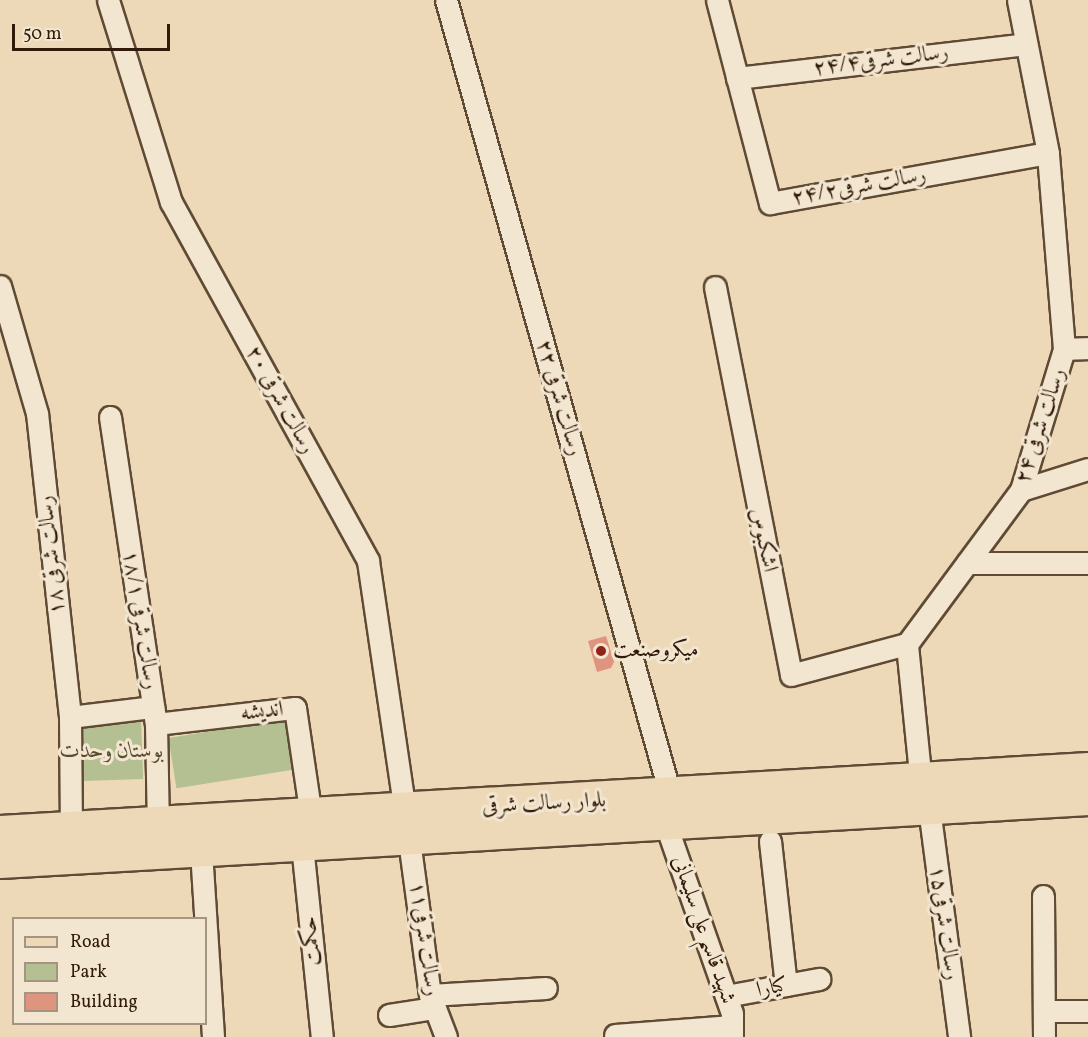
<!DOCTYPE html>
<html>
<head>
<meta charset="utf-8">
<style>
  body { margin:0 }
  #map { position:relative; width:1088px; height:1037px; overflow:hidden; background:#edd9b7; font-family:Vollkorn,Amiri,serif }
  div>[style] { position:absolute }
  .green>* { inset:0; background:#b4c092; transform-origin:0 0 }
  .building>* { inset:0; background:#de947e }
  .roads { filter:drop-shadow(2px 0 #5f4a34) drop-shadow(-2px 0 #5f4a34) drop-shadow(0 2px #5f4a34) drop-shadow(0 -2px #5f4a34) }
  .street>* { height:21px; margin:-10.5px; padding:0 10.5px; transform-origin:10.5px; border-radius:10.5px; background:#f3e6d0 }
  .primary>* { height:33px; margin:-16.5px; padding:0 16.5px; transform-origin:16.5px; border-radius:16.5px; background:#edd9b7 }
  .dots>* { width:16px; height:16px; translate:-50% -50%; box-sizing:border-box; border:3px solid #f3e6d0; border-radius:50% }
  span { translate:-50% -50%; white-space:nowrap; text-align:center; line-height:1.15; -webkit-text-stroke:6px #f3e6d0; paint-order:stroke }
  .street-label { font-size:22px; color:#301a09 }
  .poi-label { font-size:22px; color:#301a09 }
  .left { translate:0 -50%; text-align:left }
  .park-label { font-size:22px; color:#584c32; font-style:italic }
  .legend { position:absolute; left:12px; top:917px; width:195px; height:108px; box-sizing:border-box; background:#f3e6d0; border:2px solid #a59480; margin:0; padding:8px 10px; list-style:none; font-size:18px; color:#301a09 }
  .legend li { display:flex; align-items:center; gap:12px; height:30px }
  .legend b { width:30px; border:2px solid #a59480 }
  .scale { position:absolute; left:12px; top:24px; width:158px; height:27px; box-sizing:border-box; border:3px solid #301a09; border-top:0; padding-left:8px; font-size:18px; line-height:21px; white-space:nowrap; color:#301a09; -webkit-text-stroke:4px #f3e6d0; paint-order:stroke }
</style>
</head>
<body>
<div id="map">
  <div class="green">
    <div style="left:141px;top:719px;width:60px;height:59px;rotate:88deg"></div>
    <div style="left:288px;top:719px;width:51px;height:121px;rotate:81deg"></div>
  </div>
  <div class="building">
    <div style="clip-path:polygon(606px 636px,614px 662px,611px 668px,597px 672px,588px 641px)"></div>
  </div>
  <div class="roads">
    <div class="street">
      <div style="left:108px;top:0;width:212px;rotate:72.7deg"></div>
      <div style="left:171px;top:202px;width:409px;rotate:61.2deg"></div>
      <div style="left:368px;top:561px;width:253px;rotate:81.6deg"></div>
      <div style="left:446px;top:0;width:828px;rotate:74.24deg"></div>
      <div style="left:717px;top:0;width:210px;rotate:75.4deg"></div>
      <div style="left:770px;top:203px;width:282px;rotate:-10.2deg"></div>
      <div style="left:737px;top:78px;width:291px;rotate:-6.7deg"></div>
      <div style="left:0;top:286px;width:132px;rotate:73.8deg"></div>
      <div style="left:37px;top:413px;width:306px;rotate:83.8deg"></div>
      <div style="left:70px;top:717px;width:112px;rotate:89.5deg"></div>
      <div style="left:715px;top:287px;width:395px;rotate:78.9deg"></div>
      <div style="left:791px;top:675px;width:120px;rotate:-15deg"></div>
      <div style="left:1064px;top:349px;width:24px;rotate:-2deg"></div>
      <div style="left:110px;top:417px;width:310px;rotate:81.5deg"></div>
      <div style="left:156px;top:724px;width:100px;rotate:88.9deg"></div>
      <div style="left:1021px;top:490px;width:70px;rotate:-17.4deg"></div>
      <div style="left:967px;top:563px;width:121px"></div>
      <div style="left:70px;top:717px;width:84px;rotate:-6.9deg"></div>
      <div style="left:156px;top:724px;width:140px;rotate:-6.6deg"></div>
      <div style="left:295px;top:708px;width:109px;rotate:81.6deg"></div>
      <div style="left:921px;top:783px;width:140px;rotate:-95.8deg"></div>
      <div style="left:907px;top:644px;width:192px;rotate:-53.5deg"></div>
      <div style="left:1021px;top:490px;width:147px;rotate:-73deg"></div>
      <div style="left:1064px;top:349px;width:197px;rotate:-94.7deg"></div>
      <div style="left:1048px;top:153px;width:156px;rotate:-101.1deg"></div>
      <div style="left:929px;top:808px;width:231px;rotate:82.5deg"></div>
      <div style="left:666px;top:825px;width:199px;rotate:70.7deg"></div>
      <div style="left:732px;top:1013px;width:24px;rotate:90deg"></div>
      <div style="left:409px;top:840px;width:156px;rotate:82.3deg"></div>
      <div style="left:430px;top:995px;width:45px;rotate:69.1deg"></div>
      <div style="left:770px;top:841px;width:145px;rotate:83.7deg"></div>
      <div style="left:302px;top:845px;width:193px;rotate:84.1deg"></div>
      <div style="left:201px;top:851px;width:186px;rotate:86.3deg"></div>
      <div style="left:1043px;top:896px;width:141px;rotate:89.6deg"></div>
      <div style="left:430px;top:995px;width:116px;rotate:-3.5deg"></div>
      <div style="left:726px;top:996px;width:95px;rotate:-10.4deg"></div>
      <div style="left:1044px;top:1011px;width:44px"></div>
      <div style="left:389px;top:1015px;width:46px;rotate:-8.8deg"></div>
      <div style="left:615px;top:1035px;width:117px;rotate:-4.4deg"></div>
    </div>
    <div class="primary">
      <div style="left:0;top:832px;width:1090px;rotate:-3.31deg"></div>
      <div style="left:0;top:861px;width:1090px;rotate:-3.31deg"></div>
    </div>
  </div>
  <div class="dots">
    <div style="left:601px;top:651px;background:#8f2418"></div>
  </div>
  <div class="street-label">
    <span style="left:881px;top:61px;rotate:-7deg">رسالت شرقی۲۴/۴</span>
    <span style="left:859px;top:187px;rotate:-10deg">رسالت شرقی۲۴/۲</span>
    <span style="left:559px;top:398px;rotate:74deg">رسالت شرقی ۲۲</span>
    <span style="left:280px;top:400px;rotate:61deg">رسالت شرقی ۲۰</span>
    <span style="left:1041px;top:426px;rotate:-72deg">رسالت شرقی ۲۴</span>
    <span style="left:763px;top:540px;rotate:78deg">اشکبوس</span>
    <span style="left:52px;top:555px;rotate:-96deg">رسالت شرقی ۱۸</span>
    <span style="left:140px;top:620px;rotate:81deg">رسالت شرقی ۱۸/۱</span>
    <span style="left:262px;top:712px;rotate:-6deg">اندیشه</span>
    <span style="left:544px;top:804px;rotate:-3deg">بلوار رسالت شرقی</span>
    <span style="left:944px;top:923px;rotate:82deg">رسالت شرقی۱۵</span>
    <span style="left:703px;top:930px;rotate:71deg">شهید قاسم علی سلیمانی</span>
    <span style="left:424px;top:939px;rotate:82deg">رسالت شرقی۱۱</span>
    <span style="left:312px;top:941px;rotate:-96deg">حکمت</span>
    <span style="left:772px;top:988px;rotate:-11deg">کیارا</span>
  </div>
  <div class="poi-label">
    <span class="left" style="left:613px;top:651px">میکروصنعت</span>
  </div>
  <div class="park-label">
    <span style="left:112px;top:752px">بوستان وحدت</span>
  </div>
  <ul class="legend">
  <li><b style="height:8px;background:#edd9b7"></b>Road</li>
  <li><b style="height:16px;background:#b4c092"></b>Park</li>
  <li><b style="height:16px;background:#de947e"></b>Building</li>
  </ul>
  <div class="scale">50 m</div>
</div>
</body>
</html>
